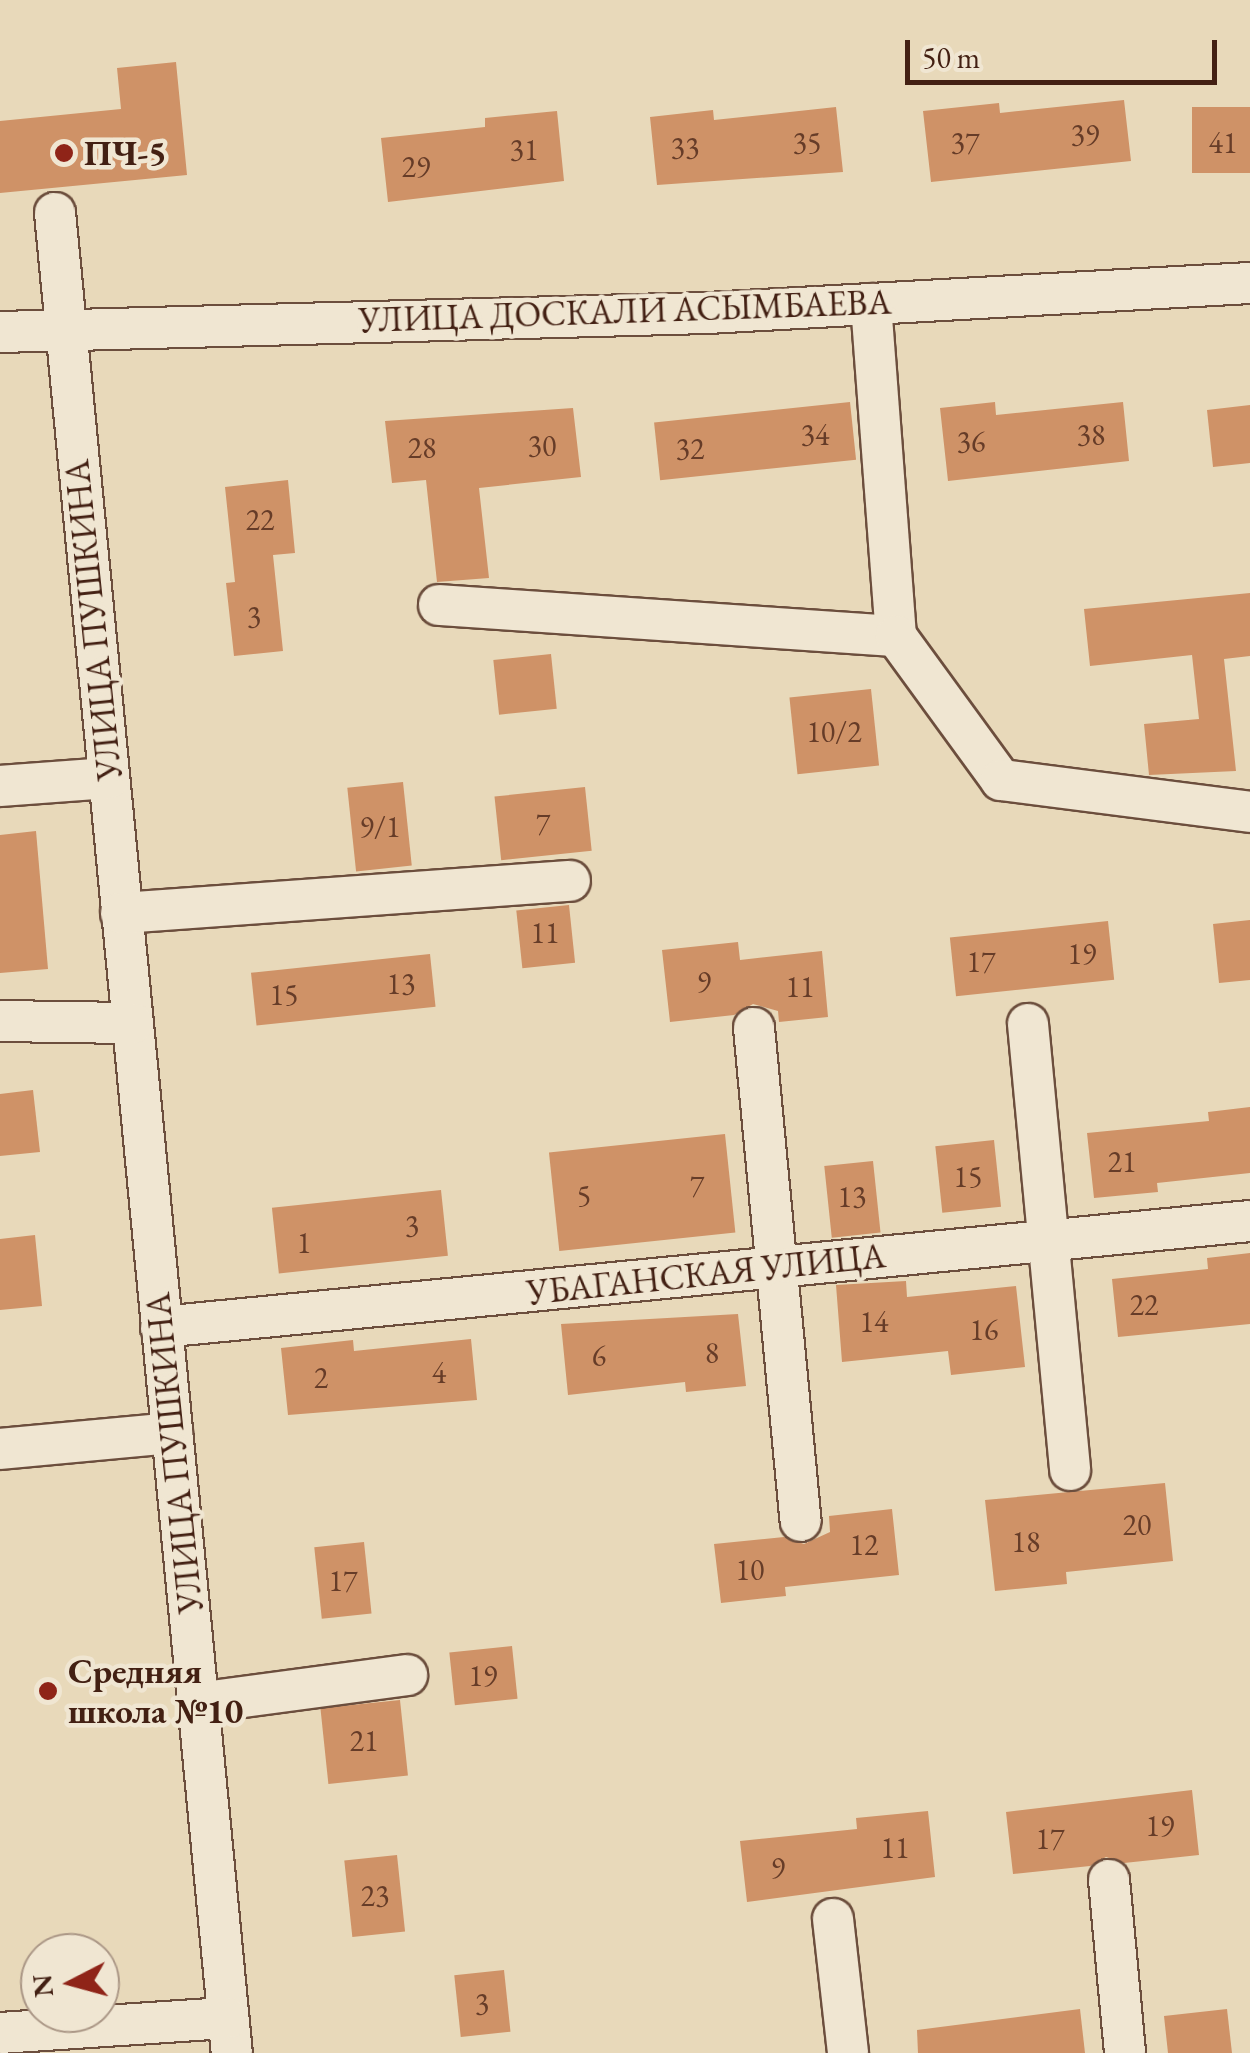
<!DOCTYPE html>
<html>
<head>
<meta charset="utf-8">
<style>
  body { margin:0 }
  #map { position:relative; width:1250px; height:2053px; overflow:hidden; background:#e8d9ba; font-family:"EB Garamond",serif }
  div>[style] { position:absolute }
  .building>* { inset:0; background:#cf9267; transform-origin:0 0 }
  .roads { filter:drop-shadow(2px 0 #6c4e3d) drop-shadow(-2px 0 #6c4e3d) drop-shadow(0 2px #6c4e3d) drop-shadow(0 -2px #6c4e3d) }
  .minor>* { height:40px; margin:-20px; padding:0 20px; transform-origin:20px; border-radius:20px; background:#f0e6d2 }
  .dots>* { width:28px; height:28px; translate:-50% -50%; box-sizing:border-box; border:5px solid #f0e6d2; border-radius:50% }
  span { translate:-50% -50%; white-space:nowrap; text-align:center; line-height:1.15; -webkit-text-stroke:9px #f0e6d2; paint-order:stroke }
  .number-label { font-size:30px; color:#663c28 }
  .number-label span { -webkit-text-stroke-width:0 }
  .poi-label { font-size:35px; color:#432013; font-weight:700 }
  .left { translate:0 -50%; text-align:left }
  .street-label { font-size:35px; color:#432013 }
  .north { position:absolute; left:20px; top:1933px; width:100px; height:100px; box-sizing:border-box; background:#f0e6d2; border:2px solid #ab9786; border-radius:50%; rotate:264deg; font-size:28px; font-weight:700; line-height:40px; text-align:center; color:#432013 }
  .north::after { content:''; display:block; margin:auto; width:35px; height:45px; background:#8f2418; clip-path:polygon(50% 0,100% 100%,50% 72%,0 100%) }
  .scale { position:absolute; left:905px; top:40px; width:312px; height:45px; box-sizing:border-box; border:5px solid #432013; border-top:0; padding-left:12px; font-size:30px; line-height:35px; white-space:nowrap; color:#432013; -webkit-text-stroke:8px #f0e6d2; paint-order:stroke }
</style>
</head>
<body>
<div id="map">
  <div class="building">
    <div style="clip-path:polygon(176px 62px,187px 175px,0 193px,0 121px,121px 109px,117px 68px)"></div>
    <div style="clip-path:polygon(1124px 100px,1131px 161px,931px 182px,923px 111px,999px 103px,1000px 113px)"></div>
    <div style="clip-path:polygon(836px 107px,843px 172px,657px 185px,650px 117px,713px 110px,714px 120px)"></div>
    <div style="left:1250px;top:107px;width:66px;height:58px;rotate:90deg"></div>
    <div style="clip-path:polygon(557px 111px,564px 181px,388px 202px,381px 138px,485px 127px,485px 118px)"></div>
    <div style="left:850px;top:402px;width:58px;height:197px;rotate:84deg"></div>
    <div style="clip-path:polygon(995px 402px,996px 415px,1123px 402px,1129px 461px,948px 481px,940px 408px)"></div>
    <div style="clip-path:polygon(1250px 405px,1250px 463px,1213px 467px,1207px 410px)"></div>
    <div style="clip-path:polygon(573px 408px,581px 477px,479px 488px,489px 578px,437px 582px,426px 480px,392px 483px,385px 421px)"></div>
    <div style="clip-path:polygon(288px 480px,295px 553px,273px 555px,283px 651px,234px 656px,226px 583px,235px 582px,225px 487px)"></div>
    <div style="clip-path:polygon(1250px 593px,1250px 656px,1224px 659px,1236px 771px,1149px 775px,1144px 724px,1199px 719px,1192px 655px,1090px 666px,1084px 609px)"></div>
    <div style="left:551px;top:654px;width:55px;height:58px;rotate:84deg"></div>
    <div style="left:871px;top:689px;width:77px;height:82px;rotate:84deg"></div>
    <div style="left:403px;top:782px;width:84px;height:56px;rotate:84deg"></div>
    <div style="left:585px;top:787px;width:64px;height:91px;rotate:84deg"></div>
    <div style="clip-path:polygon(36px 831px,48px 969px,0 973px,0 835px)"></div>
    <div style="left:569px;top:905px;width:58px;height:53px;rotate:84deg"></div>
    <div style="clip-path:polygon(1250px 920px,1250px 980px,1219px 983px,1213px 924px)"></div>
    <div style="left:1108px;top:921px;width:59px;height:159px;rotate:84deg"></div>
    <div style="clip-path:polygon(738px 942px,740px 960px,822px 951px,828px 1017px,779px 1022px,778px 1011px,753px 1004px,734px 1015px,670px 1022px,662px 950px)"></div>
    <div style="left:430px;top:954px;width:53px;height:180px;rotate:84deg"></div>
    <div style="clip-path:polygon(33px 1090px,40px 1152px,0 1156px,0 1094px)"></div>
    <div style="clip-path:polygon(1250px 1107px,1250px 1173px,1157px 1183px,1158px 1192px,1094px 1198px,1087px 1133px,1209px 1121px,1208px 1112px)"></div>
    <div style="left:725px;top:1134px;width:99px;height:177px;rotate:84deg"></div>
    <div style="left:994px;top:1140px;width:67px;height:59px;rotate:84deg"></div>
    <div style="left:873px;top:1161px;width:72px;height:49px;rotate:84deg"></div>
    <div style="left:441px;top:1190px;width:66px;height:170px;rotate:84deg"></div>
    <div style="clip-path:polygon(35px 1235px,42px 1306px,0 1310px,0 1239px)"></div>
    <div style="clip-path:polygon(1250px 1253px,1250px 1324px,1118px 1337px,1112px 1279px,1208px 1269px,1207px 1258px)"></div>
    <div style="clip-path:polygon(906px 1281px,907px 1297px,1016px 1286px,1025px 1367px,951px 1375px,948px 1351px,842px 1362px,836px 1285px)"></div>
    <div style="clip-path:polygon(738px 1314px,746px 1386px,686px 1392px,685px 1382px,568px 1395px,561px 1324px)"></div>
    <div style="clip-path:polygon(471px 1339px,477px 1400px,288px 1415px,281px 1348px,353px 1340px,354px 1351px)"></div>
    <div style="clip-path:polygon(1165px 1483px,1173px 1561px,1066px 1572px,1067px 1584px,995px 1591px,985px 1500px)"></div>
    <div style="clip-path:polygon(892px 1509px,899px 1575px,785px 1587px,786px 1596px,721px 1603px,714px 1544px,784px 1537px,804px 1544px,830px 1532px,829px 1516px)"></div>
    <div style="left:364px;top:1542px;width:72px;height:50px;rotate:84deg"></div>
    <div style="left:512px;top:1646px;width:53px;height:63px;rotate:84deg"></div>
    <div style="left:400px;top:1700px;width:76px;height:80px;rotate:84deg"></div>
    <div style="clip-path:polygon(1192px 1790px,1199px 1855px,1124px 1863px,1106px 1857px,1090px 1866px,1013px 1874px,1006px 1812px)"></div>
    <div style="clip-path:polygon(928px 1811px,935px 1877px,747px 1902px,740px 1841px,857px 1829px,856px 1818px)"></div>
    <div style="left:397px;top:1855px;width:77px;height:53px;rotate:84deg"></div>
    <div style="left:504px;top:1970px;width:62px;height:50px;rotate:84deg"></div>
    <div style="clip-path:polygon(1080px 2009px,1085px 2053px,918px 2053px,917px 2030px)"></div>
    <div style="clip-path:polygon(1227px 2009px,1232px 2053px,1168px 2053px,1164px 2016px)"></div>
  </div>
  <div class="roads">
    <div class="minor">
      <div style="left:55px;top:213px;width:1848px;rotate:84.51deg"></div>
      <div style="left:871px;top:304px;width:333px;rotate:85.7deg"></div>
      <div style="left:0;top:332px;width:708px;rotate:-1.54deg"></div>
      <div style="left:708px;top:313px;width:543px;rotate:-3.17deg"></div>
      <div style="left:439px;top:605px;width:458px;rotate:3.9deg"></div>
      <div style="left:896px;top:636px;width:178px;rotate:53.9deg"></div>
      <div style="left:1001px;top:780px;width:251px;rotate:7.3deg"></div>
      <div style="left:0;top:786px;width:109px;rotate:-4.2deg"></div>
      <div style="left:121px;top:913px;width:450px;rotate:-4.1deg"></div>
      <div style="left:0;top:1021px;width:132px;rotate:0.9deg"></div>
      <div style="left:1028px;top:1024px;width:448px;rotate:84.6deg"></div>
      <div style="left:754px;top:1028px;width:495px;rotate:84.6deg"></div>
      <div style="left:161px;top:1327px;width:1094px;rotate:-5.56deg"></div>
      <div style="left:0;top:1449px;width:173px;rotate:-5.3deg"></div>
      <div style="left:198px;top:1703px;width:211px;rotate:-7.6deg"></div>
      <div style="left:1109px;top:1880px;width:174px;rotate:84.7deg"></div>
      <div style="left:833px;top:1919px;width:135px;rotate:83.6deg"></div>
      <div style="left:0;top:2033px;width:228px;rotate:-3.8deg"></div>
    </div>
  </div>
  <div class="dots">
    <div style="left:64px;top:153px;background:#8f2418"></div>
    <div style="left:48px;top:1691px;background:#8f2418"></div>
  </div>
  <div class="number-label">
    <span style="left:1085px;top:135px">39</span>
    <span style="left:807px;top:143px">35</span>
    <span style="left:965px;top:143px">37</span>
    <span style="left:1223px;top:143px">41</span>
    <span style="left:685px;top:148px">33</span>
    <span style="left:524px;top:150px">31</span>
    <span style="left:416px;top:167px">29</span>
    <span style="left:815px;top:435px">34</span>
    <span style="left:1091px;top:435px">38</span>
    <span style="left:971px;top:442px">36</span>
    <span style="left:542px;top:446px">30</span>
    <span style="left:422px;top:448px">28</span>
    <span style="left:690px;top:449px">32</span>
    <span style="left:260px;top:520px">22</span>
    <span style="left:254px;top:617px">3</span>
    <span style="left:834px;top:732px">10/2</span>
    <span style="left:543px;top:824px">7</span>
    <span style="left:380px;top:827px">9/1</span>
    <span style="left:545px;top:933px">11</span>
    <span style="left:1082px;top:954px">19</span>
    <span style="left:981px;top:962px">17</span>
    <span style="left:704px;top:982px">9</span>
    <span style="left:401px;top:984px">13</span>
    <span style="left:800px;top:987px">11</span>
    <span style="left:284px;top:995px">15</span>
    <span style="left:1122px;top:1162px">21</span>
    <span style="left:968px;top:1177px">15</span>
    <span style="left:697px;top:1186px">7</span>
    <span style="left:584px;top:1196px">5</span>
    <span style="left:852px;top:1197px">13</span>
    <span style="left:412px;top:1226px">3</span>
    <span style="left:304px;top:1243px">1</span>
    <span style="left:1144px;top:1305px">22</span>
    <span style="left:874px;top:1322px">14</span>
    <span style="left:984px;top:1330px">16</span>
    <span style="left:712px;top:1353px">8</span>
    <span style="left:599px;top:1356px">6</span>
    <span style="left:439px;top:1373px">4</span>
    <span style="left:321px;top:1378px">2</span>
    <span style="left:1137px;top:1525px">20</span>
    <span style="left:1026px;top:1542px">18</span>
    <span style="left:864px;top:1545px">12</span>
    <span style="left:750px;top:1570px">10</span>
    <span style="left:343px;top:1581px">17</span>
    <span style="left:483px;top:1676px">19</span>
    <span style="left:364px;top:1741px">21</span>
    <span style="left:1160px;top:1826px">19</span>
    <span style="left:1050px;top:1839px">17</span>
    <span style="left:895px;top:1848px">11</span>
    <span style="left:778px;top:1868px">9</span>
    <span style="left:375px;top:1896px">23</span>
    <span style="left:482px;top:2004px">3</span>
  </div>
  <div class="poi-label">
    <span class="left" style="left:84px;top:153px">ПЧ-5</span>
    <span class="left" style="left:68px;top:1691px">Средняя<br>школа №10</span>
  </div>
  <div class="street-label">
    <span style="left:625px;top:311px;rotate:-2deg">УЛИЦА ДОСКАЛИ АСЫМБАЕВА</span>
    <span style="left:93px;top:620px;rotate:-96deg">УЛИЦА ПУШКИНА</span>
    <span style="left:706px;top:1274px;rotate:-6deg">УБАГАНСКАЯ УЛИЦА</span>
    <span style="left:174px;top:1453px;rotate:-96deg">УЛИЦА ПУШКИНА</span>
  </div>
  <div class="north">N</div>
  <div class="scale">50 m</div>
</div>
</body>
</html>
